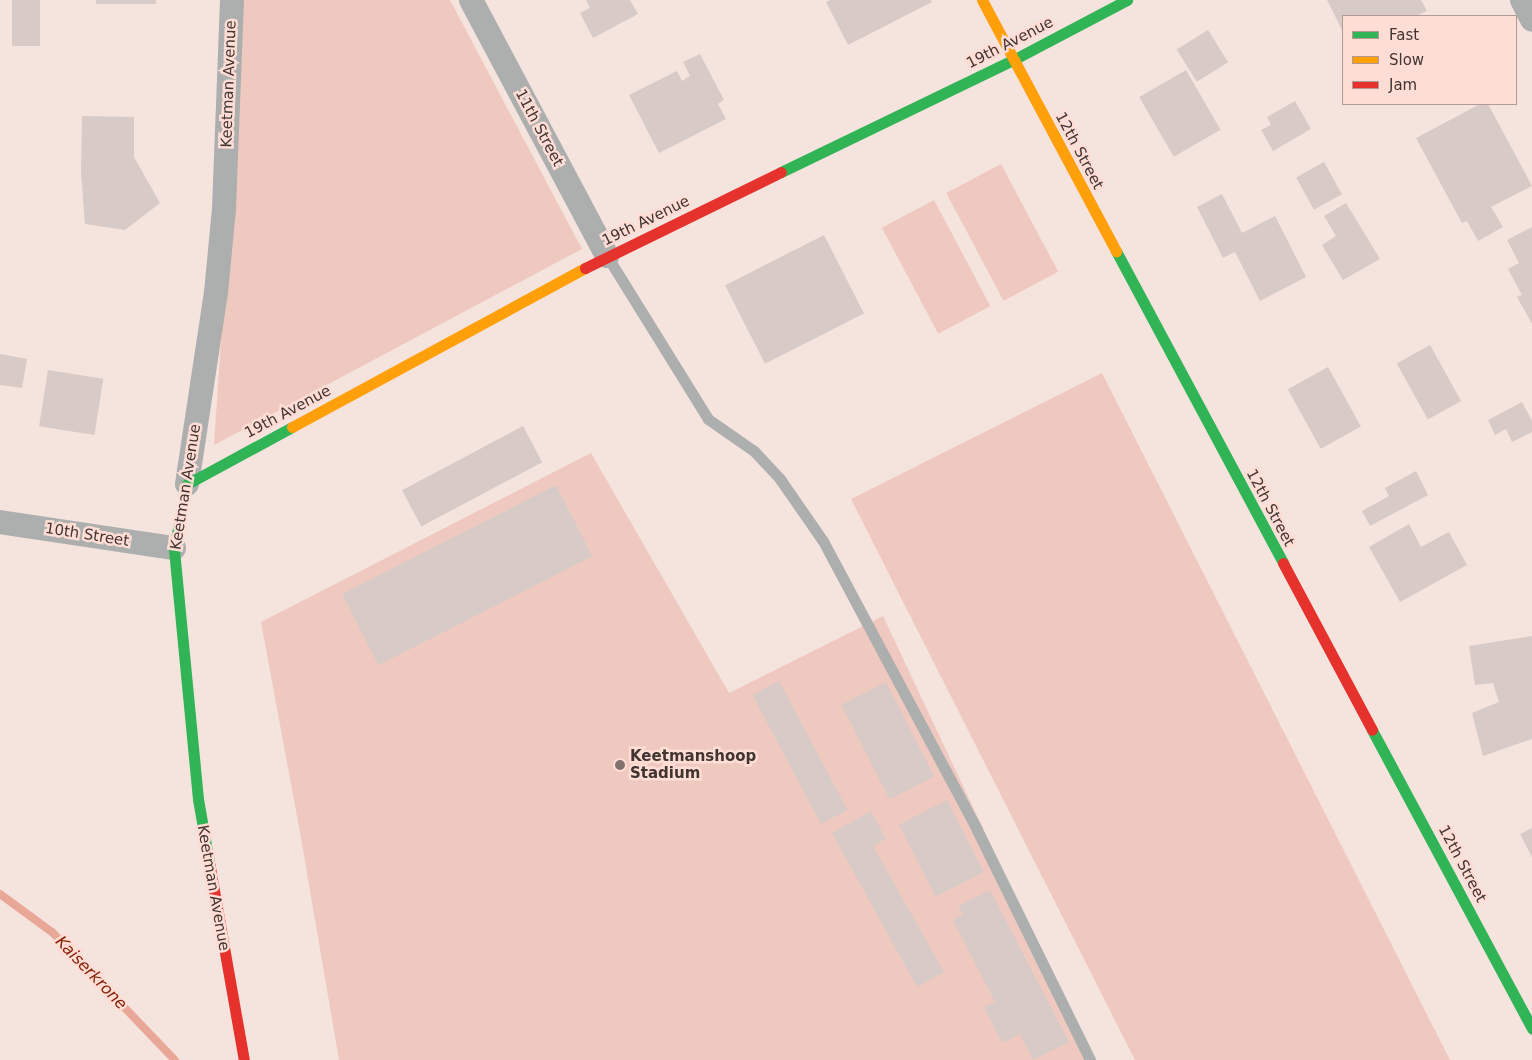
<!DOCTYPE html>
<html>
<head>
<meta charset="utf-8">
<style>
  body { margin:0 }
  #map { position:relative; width:1532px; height:1060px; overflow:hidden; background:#f5e3de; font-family:"DejaVu Sans",sans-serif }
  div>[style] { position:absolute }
  .green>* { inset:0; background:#efc9bf; transform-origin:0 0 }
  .stream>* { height:8px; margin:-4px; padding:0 4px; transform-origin:4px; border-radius:4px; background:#e9a797 }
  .building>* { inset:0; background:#d8cac7; transform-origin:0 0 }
  .lane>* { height:11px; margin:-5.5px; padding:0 5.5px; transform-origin:5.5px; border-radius:5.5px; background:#adaeae }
  .street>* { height:24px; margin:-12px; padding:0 12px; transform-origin:12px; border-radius:12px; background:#adaeae }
  .fast>* { height:11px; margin:-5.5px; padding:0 5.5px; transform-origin:5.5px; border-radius:5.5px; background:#30b455 }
  .slow>* { height:11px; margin:-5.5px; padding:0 5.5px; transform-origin:5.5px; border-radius:5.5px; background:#ff9f0a }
  .jam>* { height:11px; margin:-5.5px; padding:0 5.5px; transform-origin:5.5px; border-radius:5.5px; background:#e5322d }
  .dots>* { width:14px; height:14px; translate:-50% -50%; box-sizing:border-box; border:2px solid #feddd5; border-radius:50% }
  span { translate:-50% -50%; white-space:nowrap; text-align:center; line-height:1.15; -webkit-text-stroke:5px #feddd5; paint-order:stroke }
  .street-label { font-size:15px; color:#413431 }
  .poi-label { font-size:15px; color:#413431; font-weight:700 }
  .left { translate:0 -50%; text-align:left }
  .water-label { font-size:16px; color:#852007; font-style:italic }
  .legend { position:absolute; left:1342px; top:15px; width:175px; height:90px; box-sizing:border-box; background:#feddd5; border:1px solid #b29993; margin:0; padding:6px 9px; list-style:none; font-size:15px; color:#413431 }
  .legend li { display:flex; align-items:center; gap:10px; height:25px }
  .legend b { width:25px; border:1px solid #b29993 }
</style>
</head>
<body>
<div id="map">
  <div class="green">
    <div style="clip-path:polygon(244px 0,450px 0,582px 249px,214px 445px)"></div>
    <div style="left:1001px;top:164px;width:122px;height:62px;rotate:62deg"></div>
    <div style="left:934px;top:200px;width:120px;height:59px;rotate:62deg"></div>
    <div style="clip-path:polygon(1102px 373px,1450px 1060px,1135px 1060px,851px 499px)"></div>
    <div style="clip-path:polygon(591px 453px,729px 693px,883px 616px,1092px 1060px,339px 1060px,301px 838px,261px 622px)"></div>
  </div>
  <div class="stream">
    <div style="left:0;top:894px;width:66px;rotate:36.3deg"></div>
    <div style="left:53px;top:933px;width:176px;rotate:46.2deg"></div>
  </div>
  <div class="building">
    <div style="left:12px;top:0;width:28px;height:46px"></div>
    <div style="left:96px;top:0;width:60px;height:4px"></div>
    <div style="clip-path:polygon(586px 0,630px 0,638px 14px,593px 38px,580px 13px,590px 8px)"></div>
    <div style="clip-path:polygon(830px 0,931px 0,932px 2px,848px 45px,826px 2px)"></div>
    <div style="clip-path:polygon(1327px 0,1421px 0,1427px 11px,1416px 16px,1343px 16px,1343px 32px)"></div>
    <div style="left:1208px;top:30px;width:38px;height:37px;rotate:58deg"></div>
    <div style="clip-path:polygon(700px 54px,724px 100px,718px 104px,726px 119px,659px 153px,629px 95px,677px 71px,682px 81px,690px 76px,683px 62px)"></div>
    <div style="left:1186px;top:70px;width:69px;height:54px;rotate:60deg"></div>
    <div style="clip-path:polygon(1295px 101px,1311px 129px,1273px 151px,1261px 130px,1271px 125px,1267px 117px)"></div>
    <div style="clip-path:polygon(1480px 104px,1488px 104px,1532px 186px,1491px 207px,1503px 227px,1478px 241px,1467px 221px,1462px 223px,1416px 138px)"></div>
    <div style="clip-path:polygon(82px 116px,134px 117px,134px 157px,160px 203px,125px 230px,85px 224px,81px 172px)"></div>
    <div style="left:1324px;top:162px;width:37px;height:32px;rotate:61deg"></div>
    <div style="clip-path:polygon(1222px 194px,1242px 233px,1275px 216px,1306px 277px,1260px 301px,1235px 252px,1223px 258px,1197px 207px)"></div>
    <div style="clip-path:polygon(1346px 203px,1380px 259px,1343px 280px,1322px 245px,1336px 236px,1324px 216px)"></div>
    <div style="clip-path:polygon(1532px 227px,1532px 324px,1517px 297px,1522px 295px,1508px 269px,1519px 263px,1507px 240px)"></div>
    <div style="left:824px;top:235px;width:88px;height:111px;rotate:63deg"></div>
    <div style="left:1430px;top:345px;width:64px;height:38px;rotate:61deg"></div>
    <div style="clip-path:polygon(0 354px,27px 359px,22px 388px,0 385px)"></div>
    <div style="left:1328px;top:367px;width:68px;height:46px;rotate:61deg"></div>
    <div style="left:48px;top:370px;width:56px;height:57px;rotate:9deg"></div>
    <div style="clip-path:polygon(1522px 402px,1532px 421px,1532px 432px,1512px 442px,1506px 429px,1495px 435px,1488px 420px)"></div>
    <div style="left:523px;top:426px;width:41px;height:137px;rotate:62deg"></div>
    <div style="clip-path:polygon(1416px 471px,1428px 495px,1370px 526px,1362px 511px,1389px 496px,1385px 488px)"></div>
    <div style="left:556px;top:485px;width:80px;height:240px;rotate:63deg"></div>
    <div style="clip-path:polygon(1409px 524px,1421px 547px,1449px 532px,1467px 565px,1400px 602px,1369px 547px)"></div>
    <div style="clip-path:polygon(1532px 636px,1532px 739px,1483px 756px,1472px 713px,1499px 702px,1493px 683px,1475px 685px,1469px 646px)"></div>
    <div style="left:779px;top:681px;width:146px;height:30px;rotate:62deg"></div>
    <div style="left:886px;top:682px;width:106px;height:50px;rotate:63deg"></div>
    <div style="left:947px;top:800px;width:81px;height:54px;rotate:63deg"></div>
    <div style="clip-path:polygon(871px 811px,886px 839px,873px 846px,944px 972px,917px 987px,832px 833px)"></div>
    <div style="clip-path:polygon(1532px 828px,1532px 857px,1520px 834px)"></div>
    <div style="clip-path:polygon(990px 890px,1069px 1042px,1033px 1060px,1020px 1034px,1002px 1043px,984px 1007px,995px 1002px,953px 920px,963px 914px,958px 906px)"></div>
  </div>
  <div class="lane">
    <div style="left:607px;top:256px;width:192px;rotate:58.2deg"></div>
    <div style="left:708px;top:419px;width:56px;rotate:34.8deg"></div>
    <div style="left:754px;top:451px;width:38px;rotate:47deg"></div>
    <div style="left:780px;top:479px;width:75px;rotate:55.3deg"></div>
    <div style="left:823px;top:541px;width:327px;rotate:61.9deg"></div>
    <div style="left:977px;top:830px;width:256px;rotate:63.8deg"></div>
  </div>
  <div class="street">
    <div style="left:471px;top:0;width:290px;rotate:62deg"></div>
    <div style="left:1522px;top:0;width:22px;rotate:63deg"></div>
    <div style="left:187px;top:484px;width:193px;rotate:-81.4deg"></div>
    <div style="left:216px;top:293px;width:84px;rotate:-84.6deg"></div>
    <div style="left:224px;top:209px;width:209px;rotate:-87.8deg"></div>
    <div style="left:0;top:522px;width:176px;rotate:8.5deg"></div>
  </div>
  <div class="fast">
    <div style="left:781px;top:172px;width:258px;rotate:-25.8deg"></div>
    <div style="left:1013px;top:60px;width:129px;rotate:-27.8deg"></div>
    <div style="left:1116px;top:251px;width:354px;rotate:61.8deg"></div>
    <div style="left:1372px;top:730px;width:339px;rotate:61.8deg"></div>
    <div style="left:209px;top:862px;width:64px;rotate:-99.9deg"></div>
    <div style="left:198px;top:799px;width:252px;rotate:-95.5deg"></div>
    <div style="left:174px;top:548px;width:65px;rotate:-78.5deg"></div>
    <div style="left:187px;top:484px;width:119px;rotate:-28.5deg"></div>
  </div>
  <div class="slow">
    <div style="left:982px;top:0;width:285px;rotate:61.9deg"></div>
    <div style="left:292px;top:427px;width:333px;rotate:-28.5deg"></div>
  </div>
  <div class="jam">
    <div style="left:585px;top:268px;width:218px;rotate:-26.1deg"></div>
    <div style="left:1283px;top:563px;width:189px;rotate:61.9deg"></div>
    <div style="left:209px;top:862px;width:201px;rotate:80deg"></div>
  </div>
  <div class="dots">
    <div style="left:620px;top:765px;background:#80716e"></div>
  </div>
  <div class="street-label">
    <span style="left:1010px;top:43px;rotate:-27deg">19th Avenue</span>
    <span style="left:229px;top:84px;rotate:-88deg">Keetman Avenue</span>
    <span style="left:539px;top:128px;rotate:62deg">11th Street</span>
    <span style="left:1079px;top:151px;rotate:62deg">12th Street</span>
    <span style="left:646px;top:221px;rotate:-26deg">19th Avenue</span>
    <span style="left:288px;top:412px;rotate:-28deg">19th Avenue</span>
    <span style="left:186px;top:487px;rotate:-81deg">Keetman Avenue</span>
    <span style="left:1270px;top:508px;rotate:62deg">12th Street</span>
    <span style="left:87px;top:535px;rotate:9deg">10th Street</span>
    <span style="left:1462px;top:864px;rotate:62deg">12th Street</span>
    <span style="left:213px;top:888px;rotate:80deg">Keetman Avenue</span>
  </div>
  <div class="poi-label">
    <span class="left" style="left:630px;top:765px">Keetmanshoop<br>Stadium</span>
  </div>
  <div class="water-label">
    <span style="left:91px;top:973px;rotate:46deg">Kaiserkrone</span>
  </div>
  <ul class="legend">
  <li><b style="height:6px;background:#30b455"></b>Fast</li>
  <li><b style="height:6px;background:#ff9f0a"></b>Slow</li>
  <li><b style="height:6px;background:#e5322d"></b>Jam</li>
  </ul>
</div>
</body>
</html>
